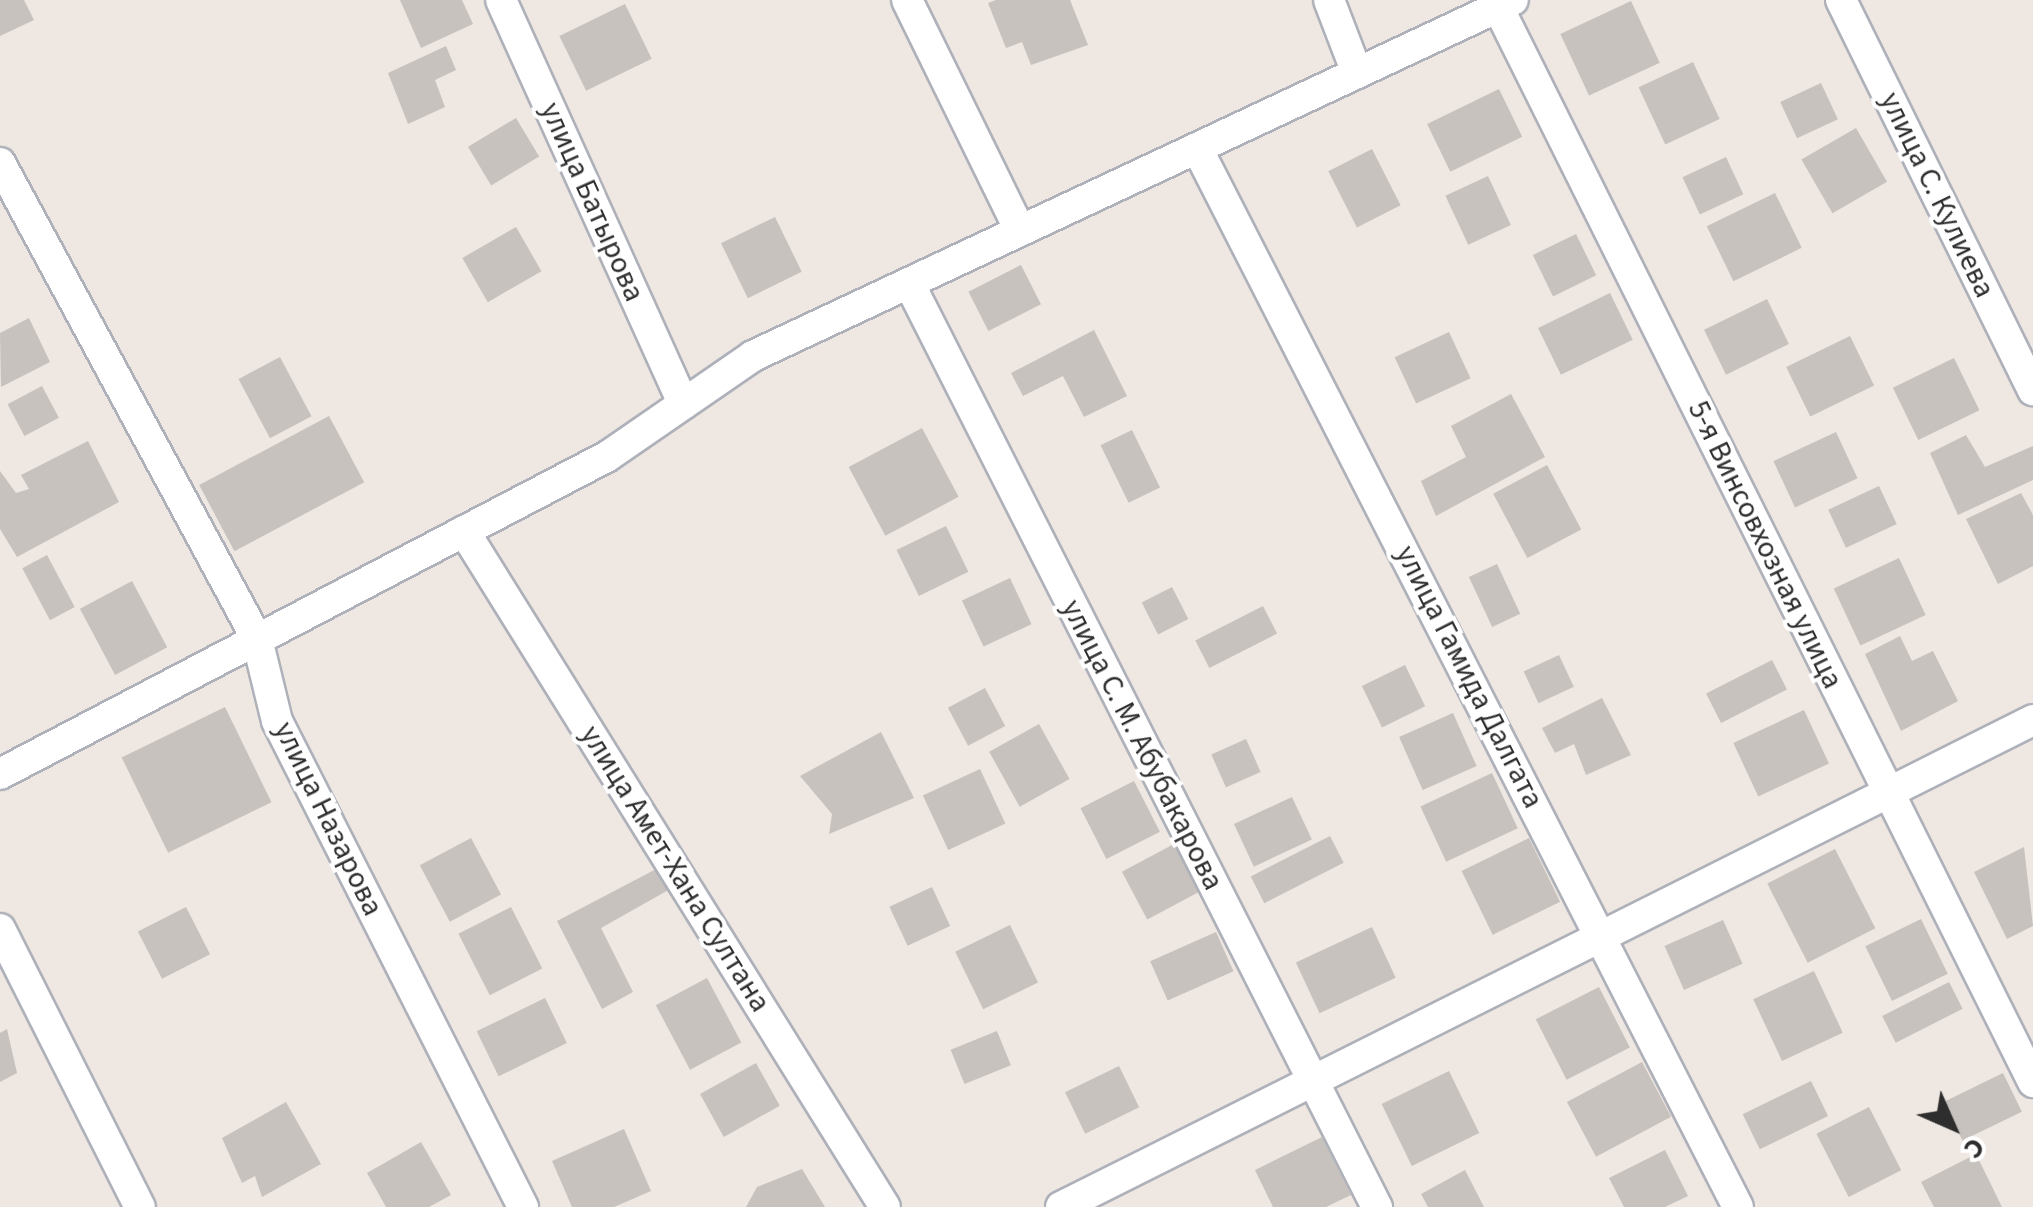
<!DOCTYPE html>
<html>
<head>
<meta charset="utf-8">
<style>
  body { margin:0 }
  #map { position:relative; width:2033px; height:1207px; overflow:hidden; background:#eee7e2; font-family:"Source Sans 3",sans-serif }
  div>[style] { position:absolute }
  .building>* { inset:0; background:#c7c2bd; transform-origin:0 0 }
  .roads { filter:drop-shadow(2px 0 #aeb1b9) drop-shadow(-2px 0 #aeb1b9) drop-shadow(0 2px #aeb1b9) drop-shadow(0 -2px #aeb1b9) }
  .street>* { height:30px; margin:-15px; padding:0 15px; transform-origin:15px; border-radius:15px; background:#fff }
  span { translate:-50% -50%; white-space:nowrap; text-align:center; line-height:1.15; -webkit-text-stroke:8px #fff; paint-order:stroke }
  .street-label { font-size:30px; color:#2e2e2e }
  .north { position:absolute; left:1903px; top:1077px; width:100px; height:100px; -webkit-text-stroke:8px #fff; paint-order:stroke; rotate:135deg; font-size:28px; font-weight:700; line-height:40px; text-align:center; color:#2e2e2e }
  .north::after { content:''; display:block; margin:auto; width:35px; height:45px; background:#2e2e2e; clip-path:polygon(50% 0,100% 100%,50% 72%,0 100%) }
</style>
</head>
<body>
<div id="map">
  <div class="building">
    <div style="clip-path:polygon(0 0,24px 0,34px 20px,0 36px)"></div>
    <div style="clip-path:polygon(400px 0,462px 0,473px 24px,421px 48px)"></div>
    <div style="clip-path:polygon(996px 0,1070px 0,1088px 45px,1031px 65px,1022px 42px,1006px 48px,988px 3px)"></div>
    <div style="left:1631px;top:1px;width:68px;height:78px;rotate:65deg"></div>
    <div style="left:625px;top:4px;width:61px;height:73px;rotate:64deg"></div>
    <div style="clip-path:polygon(446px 46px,456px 70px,435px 80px,445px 107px,408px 124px,388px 73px)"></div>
    <div style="left:1693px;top:62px;width:63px;height:60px;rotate:65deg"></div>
    <div style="left:1821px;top:83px;width:40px;height:45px;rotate:65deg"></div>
    <div style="left:1499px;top:89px;width:53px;height:80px;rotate:64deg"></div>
    <div style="left:516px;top:118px;width:45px;height:56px;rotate:59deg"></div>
    <div style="left:1856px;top:128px;width:62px;height:63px;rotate:60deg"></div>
    <div style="left:1372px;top:149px;width:63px;height:49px;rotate:63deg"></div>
    <div style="left:1726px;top:157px;width:41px;height:48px;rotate:65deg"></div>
    <div style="left:1488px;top:176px;width:54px;height:47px;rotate:65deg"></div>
    <div style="left:1775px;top:193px;width:61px;height:76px;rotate:64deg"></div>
    <div style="left:775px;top:217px;width:61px;height:60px;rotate:64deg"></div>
    <div style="left:516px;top:227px;width:51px;height:62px;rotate:60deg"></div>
    <div style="left:1576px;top:234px;width:46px;height:48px;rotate:64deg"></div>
    <div style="left:1021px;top:265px;width:44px;height:59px;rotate:63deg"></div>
    <div style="left:1610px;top:293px;width:52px;height:80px;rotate:64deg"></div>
    <div style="left:1767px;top:299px;width:50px;height:70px;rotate:64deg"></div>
    <div style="clip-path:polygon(29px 318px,50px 362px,1px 387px,0 333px)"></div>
    <div style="clip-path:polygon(1094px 330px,1127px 396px,1084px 417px,1063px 376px,1023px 396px,1011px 373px)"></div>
    <div style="left:1449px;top:332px;width:51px;height:60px;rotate:65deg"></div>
    <div style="left:1850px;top:336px;width:55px;height:71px;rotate:64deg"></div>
    <div style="left:280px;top:357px;width:67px;height:47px;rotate:62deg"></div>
    <div style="left:1954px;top:358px;width:58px;height:68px;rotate:64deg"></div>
    <div style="left:42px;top:386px;width:36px;height:39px;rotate:62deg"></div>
    <div style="clip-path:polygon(1511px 394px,1545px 457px,1436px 516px,1421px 481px,1466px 457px,1451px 426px)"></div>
    <div style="left:329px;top:416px;width:75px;height:147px;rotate:62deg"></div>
    <div style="left:922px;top:428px;width:78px;height:83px;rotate:62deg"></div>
    <div style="left:1132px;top:430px;width:64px;height:35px;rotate:64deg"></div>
    <div style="left:1836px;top:432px;width:51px;height:69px;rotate:65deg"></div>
    <div style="clip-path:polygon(1966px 435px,1985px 467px,2033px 446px,2033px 480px,1958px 515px,1930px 453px)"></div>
    <div style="clip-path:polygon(88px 441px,119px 502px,17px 557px,0 529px,0 471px,16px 493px,29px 489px,21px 475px)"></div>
    <div style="left:1547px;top:465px;width:73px;height:61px;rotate:62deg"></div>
    <div style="left:1879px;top:486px;width:42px;height:56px;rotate:65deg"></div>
    <div style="clip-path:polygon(2021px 493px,2033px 515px,2033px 566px,1998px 584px,1966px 519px)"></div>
    <div style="left:946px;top:526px;width:51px;height:55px;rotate:64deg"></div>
    <div style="left:47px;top:555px;width:59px;height:28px;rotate:62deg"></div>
    <div style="left:1899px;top:558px;width:63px;height:72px;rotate:65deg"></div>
    <div style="left:1497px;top:564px;width:55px;height:31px;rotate:65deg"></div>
    <div style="left:1010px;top:578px;width:51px;height:53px;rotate:65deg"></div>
    <div style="left:132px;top:581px;width:75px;height:59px;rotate:62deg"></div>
    <div style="left:1172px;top:587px;width:36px;height:34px;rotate:63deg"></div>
    <div style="left:1263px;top:606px;width:31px;height:76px;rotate:63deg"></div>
    <div style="clip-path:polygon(1900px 636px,1912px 661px,1933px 651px,1958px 701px,1901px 731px,1865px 654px)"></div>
    <div style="left:1559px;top:655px;width:35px;height:39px;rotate:65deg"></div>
    <div style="left:1772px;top:660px;width:33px;height:74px;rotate:63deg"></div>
    <div style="left:1405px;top:665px;width:46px;height:48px;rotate:64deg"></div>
    <div style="left:985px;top:688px;width:43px;height:42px;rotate:62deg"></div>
    <div style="clip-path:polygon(1602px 698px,1631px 755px,1586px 775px,1574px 744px,1555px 753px,1542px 728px)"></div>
    <div style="left:225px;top:707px;width:106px;height:115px;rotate:64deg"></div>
    <div style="left:1804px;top:710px;width:59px;height:78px;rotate:65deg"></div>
    <div style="left:1453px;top:713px;width:58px;height:59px;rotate:66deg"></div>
    <div style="left:1039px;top:724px;width:63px;height:57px;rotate:61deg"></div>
    <div style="clip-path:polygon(881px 732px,914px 798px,829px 834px,832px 814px,800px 776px)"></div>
    <div style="left:1246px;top:739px;width:36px;height:38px;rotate:66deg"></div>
    <div style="left:980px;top:769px;width:60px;height:63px;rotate:65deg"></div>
    <div style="left:1492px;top:773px;width:61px;height:79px;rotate:65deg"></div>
    <div style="left:1134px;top:781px;width:57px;height:60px;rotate:63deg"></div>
    <div style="left:1292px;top:797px;width:47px;height:64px;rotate:65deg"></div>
    <div style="left:1330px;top:836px;width:30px;height:89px;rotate:63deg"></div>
    <div style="left:471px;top:838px;width:64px;height:58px;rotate:62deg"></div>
    <div style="left:1529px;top:838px;width:71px;height:75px;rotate:64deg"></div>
    <div style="left:1174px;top:844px;width:54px;height:59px;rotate:62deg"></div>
    <div style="clip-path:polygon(2024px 847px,2033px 926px,2007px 939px,1974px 872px)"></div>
    <div style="left:1835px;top:849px;width:89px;height:76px;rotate:63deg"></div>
    <div style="clip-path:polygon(660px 867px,672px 888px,601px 928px,633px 992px,602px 1009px,557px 921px)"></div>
    <div style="left:932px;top:887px;width:43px;height:47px;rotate:65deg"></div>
    <div style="left:186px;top:907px;width:53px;height:54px;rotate:63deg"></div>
    <div style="left:511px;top:907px;width:69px;height:59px;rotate:63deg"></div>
    <div style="left:1921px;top:919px;width:61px;height:62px;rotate:64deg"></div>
    <div style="left:1723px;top:920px;width:48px;height:64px;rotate:66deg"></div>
    <div style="left:1010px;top:925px;width:64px;height:61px;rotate:64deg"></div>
    <div style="left:1372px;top:927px;width:56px;height:84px;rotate:65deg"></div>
    <div style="left:1216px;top:932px;width:43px;height:72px;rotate:66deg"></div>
    <div style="left:1814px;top:971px;width:68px;height:67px;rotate:65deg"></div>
    <div style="left:707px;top:978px;width:73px;height:58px;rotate:62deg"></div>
    <div style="left:1949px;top:982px;width:30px;height:75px;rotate:63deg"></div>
    <div style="left:1599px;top:987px;width:68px;height:71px;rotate:63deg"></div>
    <div style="left:545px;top:998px;width:50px;height:76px;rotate:64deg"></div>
    <div style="clip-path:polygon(7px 1029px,17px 1073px,0 1082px,0 1033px)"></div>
    <div style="left:997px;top:1031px;width:37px;height:50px;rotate:68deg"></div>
    <div style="left:1642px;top:1062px;width:62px;height:85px;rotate:62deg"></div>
    <div style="left:756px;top:1063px;width:49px;height:64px;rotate:61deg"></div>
    <div style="left:1119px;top:1066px;width:46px;height:60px;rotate:64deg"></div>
    <div style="left:1449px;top:1071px;width:69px;height:75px;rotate:64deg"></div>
    <div style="left:2003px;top:1073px;width:43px;height:66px;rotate:64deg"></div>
    <div style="left:1811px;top:1081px;width:39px;height:76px;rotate:64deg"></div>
    <div style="clip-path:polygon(286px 1102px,321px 1164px,262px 1197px,255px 1176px,242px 1183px,222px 1138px)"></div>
    <div style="left:1869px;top:1107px;width:71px;height:59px;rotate:63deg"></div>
    <div style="clip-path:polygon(624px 1129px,651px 1191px,614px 1207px,572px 1207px,552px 1161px)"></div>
    <div style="clip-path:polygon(1322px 1137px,1351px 1195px,1326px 1207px,1273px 1207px,1255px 1170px)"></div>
    <div style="clip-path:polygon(421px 1142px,451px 1195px,429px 1207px,386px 1207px,367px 1173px)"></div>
    <div style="clip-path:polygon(1665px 1150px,1688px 1196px,1665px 1207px,1624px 1207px,1609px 1178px)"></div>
    <div style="clip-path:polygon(1976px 1154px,2002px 1207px,1934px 1207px,1921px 1182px)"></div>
    <div style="clip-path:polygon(802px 1169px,825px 1207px,746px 1207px,757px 1187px)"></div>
    <div style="clip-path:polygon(1465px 1170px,1484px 1207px,1428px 1207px,1421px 1194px)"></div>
  </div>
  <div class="roads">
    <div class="street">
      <div style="left:501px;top:0;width:443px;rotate:65.7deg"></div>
      <div style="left:907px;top:0;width:257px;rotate:63.9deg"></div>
      <div style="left:1329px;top:0;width:78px;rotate:69deg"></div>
      <div style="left:1841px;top:0;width:435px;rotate:63.8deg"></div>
      <div style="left:1498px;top:7px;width:1201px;rotate:63.54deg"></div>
      <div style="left:1197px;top:148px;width:1189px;rotate:62.94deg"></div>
      <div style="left:0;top:163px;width:541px;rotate:61.63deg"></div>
      <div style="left:257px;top:639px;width:84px;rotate:76.3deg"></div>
      <div style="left:277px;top:721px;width:545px;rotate:63.15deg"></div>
      <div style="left:909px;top:283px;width:1036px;rotate:63.14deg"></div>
      <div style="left:464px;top:531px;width:796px;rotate:58.09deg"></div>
      <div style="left:0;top:774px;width:686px;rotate:-27.61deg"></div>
      <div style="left:608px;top:456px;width:176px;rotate:-34.6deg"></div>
      <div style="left:753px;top:356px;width:839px;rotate:-25.1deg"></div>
      <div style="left:0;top:929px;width:311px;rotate:63.3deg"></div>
      <div style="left:1061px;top:1207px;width:1087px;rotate:-26.61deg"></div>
    </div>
  </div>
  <div class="street-label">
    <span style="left:1937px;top:195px;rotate:64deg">улица С. Кулиева</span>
    <span style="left:592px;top:202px;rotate:66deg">улица Батырова</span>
    <span style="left:1765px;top:545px;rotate:64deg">5-я Винсовхозная улица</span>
    <span style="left:1469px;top:677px;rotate:63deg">улица Гамида Далгата</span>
    <span style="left:1142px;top:745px;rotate:63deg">улица С. М. Абубакарова</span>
    <span style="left:328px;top:819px;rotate:64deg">улица Назарова</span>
    <span style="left:675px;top:869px;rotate:58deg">улица Амет-Хана Султана</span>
  </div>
  <div class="north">С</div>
</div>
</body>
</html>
